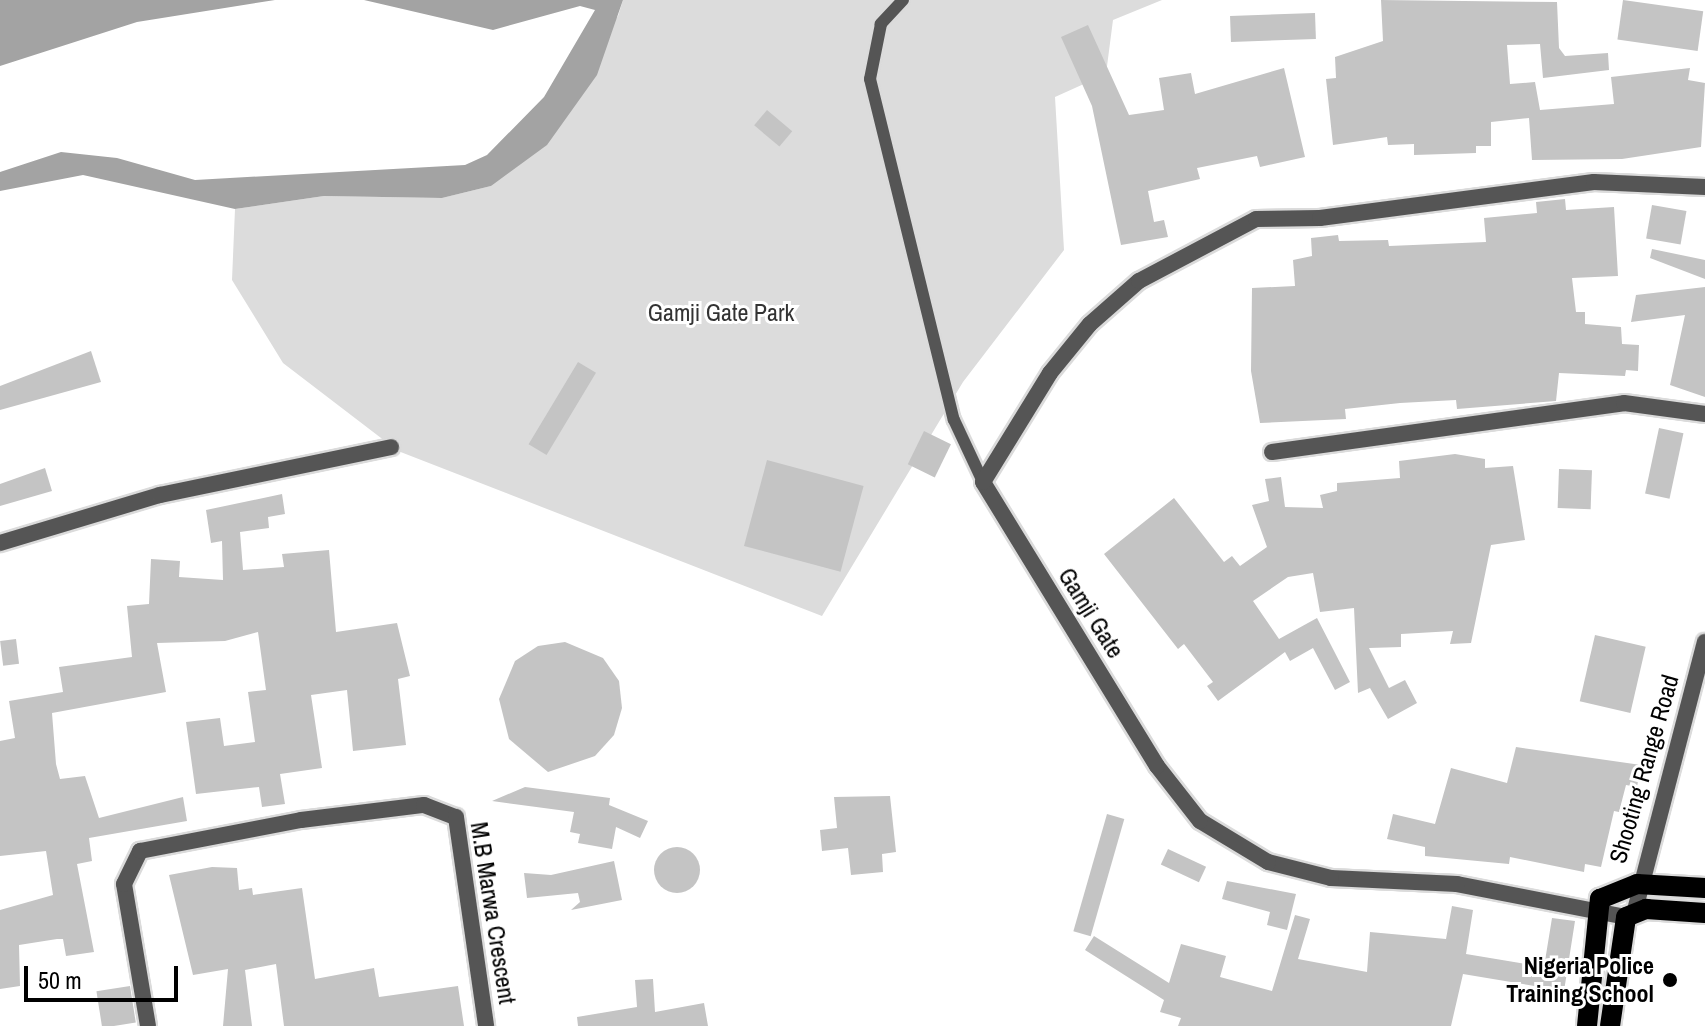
<!DOCTYPE html>
<html>
<head>
<meta charset="utf-8">
<style>
  body { margin:0 }
  #map { position:relative; width:1705px; height:1026px; overflow:hidden; background:#fff; font-family:"Archivo Narrow",sans-serif }
  div>[style] { position:absolute }
  .green>* { inset:0; background:#dcdcdc }
  .water>* { inset:0; background:#a3a3a3 }
  .building>* { inset:0; background:#c4c4c4; transform-origin:0 0 }
  .round { border-radius:50% }
  .roads { filter:drop-shadow(2px 0 #dbdbdb) drop-shadow(-2px 0 #dbdbdb) drop-shadow(0 2px #dbdbdb) drop-shadow(0 -2px #dbdbdb) }
  .lane>* { height:12px; margin:-6px; padding:0 6px; transform-origin:6px; border-radius:6px; background:#555 }
  .street>* { height:16px; margin:-8px; padding:0 8px; transform-origin:8px; border-radius:8px; background:#555 }
  .primary>* { height:20px; margin:-10px; padding:0 10px; transform-origin:10px; border-radius:10px; background:#000 }
  .dots>* { width:22px; height:22px; translate:-50% -50%; box-sizing:border-box; border:4px solid #fff; border-radius:50% }
  span { translate:-50% -50%; white-space:nowrap; text-align:center; line-height:1.15; -webkit-text-stroke:6px #fff; paint-order:stroke }
  .park-label { font-size:24px; color:#333 }
  .street-label { font-size:24px; color:#000 }
  .poi-label { font-size:24px; color:#000; font-weight:700 }
  .right { translate:-100% -50%; text-align:right }
  .scale { position:absolute; left:24px; top:966px; width:154px; height:36px; box-sizing:border-box; border:4px solid #000; border-top:0; padding-left:10px; font-size:24px; line-height:28px; white-space:nowrap; color:#000; -webkit-text-stroke:6px #fff; paint-order:stroke }
</style>
</head>
<body>
<div id="map">
  <div class="green">
    <div style="clip-path:polygon(623px 0,1162px 0,1113px 20px,1106px 74px,1055px 97px,1064px 250px,963px 382px,822px 616px,398px 451px,283px 363px,232px 280px,235px 209px,324px 196px,442px 198px,491px 186px,618px 16px)"></div>
  </div>
  <div class="water">
    <div style="clip-path:polygon(0 0,275px 0,137px 22px,0 66px)"></div>
    <div style="clip-path:polygon(364px 0,623px 0,597px 75px,547px 145px,491px 186px,442px 198px,324px 196px,235px 209px,83px 175px,0 191px,0 172px,61px 152px,117px 158px,195px 180px,465px 165px,487px 155px,544px 97px,595px 10px,580px 6px,493px 30px)"></div>
  </div>
  <div class="building">
    <div style="clip-path:polygon(1381px 0,1557px 2px,1559px 48px,1565px 56px,1608px 53px,1609px 70px,1543px 78px,1540px 44px,1507px 45px,1510px 84px,1535px 82px,1540px 110px,1614px 104px,1611px 77px,1690px 68px,1688px 80px,1705px 83px,1701px 147px,1622px 159px,1532px 160px,1529px 118px,1491px 122px,1491px 146px,1476px 146px,1476px 153px,1414px 155px,1414px 144px,1388px 145px,1387px 137px,1333px 145px,1326px 79px,1336px 78px,1335px 57px,1383px 41px)"></div>
    <div style="left:1623px;top:0;width:81px;height:40px;rotate:8deg"></div>
    <div style="left:1315px;top:13px;width:26px;height:85px;rotate:88deg"></div>
    <div style="clip-path:polygon(1088px 25px,1129px 115px,1164px 110px,1159px 78px,1191px 73px,1195px 94px,1284px 68px,1305px 157px,1260px 167px,1257px 156px,1197px 168px,1200px 179px,1148px 191px,1154px 222px,1164px 220px,1168px 237px,1121px 245px,1092px 106px,1061px 37px)"></div>
    <div style="left:767px;top:110px;width:33px;height:20px;rotate:40deg"></div>
    <div style="clip-path:polygon(1565px 199px,1566px 210px,1614px 207px,1618px 276px,1572px 278px,1576px 312px,1585px 312px,1585px 324px,1621px 327px,1622px 344px,1639px 345px,1638px 371px,1626px 370px,1625px 376px,1559px 373px,1556px 401px,1457px 409px,1456px 400px,1400px 403px,1345px 409px,1346px 419px,1260px 423px,1251px 371px,1252px 288px,1295px 286px,1293px 260px,1312px 256px,1311px 238px,1338px 235px,1339px 241px,1388px 240px,1389px 246px,1486px 242px,1484px 218px,1537px 213px,1536px 202px)"></div>
    <div style="left:1652px;top:205px;width:35px;height:34px;rotate:10deg"></div>
    <div style="clip-path:polygon(1652px 249px,1705px 260px,1705px 279px,1650px 258px)"></div>
    <div style="clip-path:polygon(1705px 287px,1705px 397px,1670px 385px,1685px 315px,1631px 322px,1636px 295px)"></div>
    <div style="clip-path:polygon(91px 351px,101px 382px,0 410px,0 386px)"></div>
    <div style="left:578px;top:362px;width:21px;height:96px;rotate:31deg"></div>
    <div style="left:1659px;top:428px;width:25px;height:67px;rotate:12deg"></div>
    <div style="left:924px;top:431px;width:30px;height:37px;rotate:26deg"></div>
    <div style="clip-path:polygon(1455px 454px,1485px 459px,1485px 468px,1513px 466px,1525px 540px,1491px 545px,1471px 643px,1450px 644px,1453px 631px,1401px 634px,1401px 647px,1369px 648px,1389px 688px,1405px 680px,1417px 703px,1388px 719px,1370px 688px,1358px 693px,1354px 608px,1320px 612px,1313px 573px,1288px 577px,1253px 601px,1279px 639px,1317px 618px,1350px 682px,1335px 690px,1313px 648px,1290px 661px,1285px 652px,1218px 701px,1207px 686px,1213px 682px,1184px 644px,1178px 649px,1104px 554px,1174px 498px,1224px 562px,1232px 556px,1240px 566px,1267px 547px,1252px 505px,1269px 501px,1265px 479px,1281px 477px,1285px 507px,1323px 508px,1320px 495px,1337px 491px,1337px 483px,1400px 478px,1399px 461px)"></div>
    <div style="left:767px;top:460px;width:100px;height:89px;rotate:15deg"></div>
    <div style="clip-path:polygon(45px 468px,52px 491px,0 506px,0 484px)"></div>
    <div style="left:1559px;top:469px;width:33px;height:39px;rotate:2deg"></div>
    <div style="clip-path:polygon(282px 494px,285px 514px,268px 517px,269px 528px,240px 532px,243px 570px,284px 567px,282px 554px,329px 550px,336px 632px,397px 623px,410px 676px,398px 679px,406px 745px,353px 751px,347px 690px,311px 695px,322px 768px,280px 774px,285px 804px,262px 807px,259px 787px,196px 794px,186px 722px,220px 718px,224px 746px,255px 742px,248px 692px,266px 690px,258px 632px,225px 641px,157px 643px,166px 692px,52px 713px,56px 764px,60px 779px,85px 776px,99px 818px,183px 797px,187px 821px,89px 838px,92px 861px,77px 864px,94px 952px,66px 956px,63px 939px,57px 939px,19px 945px,20px 986px,0 989px,0 910px,53px 895px,46px 851px,0 856px,0 741px,15px 738px,9px 701px,63px 692px,59px 667px,132px 657px,127px 606px,149px 604px,151px 559px,180px 561px,179px 577px,223px 580px,222px 541px,211px 543px,206px 510px)"></div>
    <div style="left:1595px;top:635px;width:52px;height:68px;rotate:13deg"></div>
    <div style="left:16px;top:639px;width:25px;height:16px;rotate:83deg"></div>
    <div style="clip-path:polygon(565px 642px,603px 658px,619px 681px,622px 708px,614px 735px,595px 756px,548px 772px,509px 739px,499px 699px,515px 661px,538px 646px)"></div>
    <div style="clip-path:polygon(1516px 747px,1641px 765px,1637px 787px,1626px 785px,1619px 812px,1614px 811px,1601px 867px,1585px 864px,1584px 872px,1510px 857px,1509px 864px,1425px 856px,1425px 847px,1387px 839px,1393px 814px,1435px 824px,1451px 768px,1507px 783px)"></div>
    <div style="clip-path:polygon(525px 787px,610px 798px,609px 805px,648px 821px,640px 838px,616px 827px,612px 849px,578px 843px,580px 834px,570px 832px,574px 812px,492px 801px)"></div>
    <div style="clip-path:polygon(890px 796px,896px 852px,882px 854px,883px 872px,851px 875px,848px 848px,822px 851px,820px 830px,837px 828px,834px 797px)"></div>
    <div style="left:1107px;top:814px;width:18px;height:122px;rotate:16deg"></div>
    <div class="round" style="left:654px;top:847px;width:46px;height:46px"></div>
    <div style="left:1168px;top:849px;width:42px;height:17px;rotate:25deg"></div>
    <div style="clip-path:polygon(614px 861px,622px 900px,571px 910px,580px 902px,578px 893px,527px 898px,524px 873px,551px 875px)"></div>
    <div style="clip-path:polygon(212px 867px,237px 868px,239px 890px,252px 888px,253px 895px,302px 888px,315px 979px,374px 968px,379px 997px,458px 986px,464px 1026px,284px 1026px,276px 964px,245px 970px,252px 1026px,223px 1026px,228px 969px,193px 975px,169px 875px)"></div>
    <div style="clip-path:polygon(1227px 881px,1296px 894px,1287px 930px,1267px 925px,1270px 912px,1222px 899px)"></div>
    <div style="clip-path:polygon(1452px 906px,1473px 910px,1466px 954px,1544px 967px,1552px 918px,1575px 921px,1564px 991px,1463px 974px,1451px 1026px,1178px 1026px,1181px 1018px,1160px 1012px,1164px 1000px,1085px 950px,1094px 936px,1169px 983px,1181px 944px,1226px 956px,1220px 977px,1272px 991px,1295px 915px,1310px 919px,1298px 959px,1367px 972px,1370px 932px,1446px 939px)"></div>
    <div style="clip-path:polygon(653px 979px,655px 1012px,704px 1003px,708px 1026px,578px 1026px,577px 1017px,637px 1007px,635px 980px)"></div>
    <div style="left:130px;top:986px;width:37px;height:34px;rotate:81deg"></div>
  </div>
  <div class="roads">
    <div class="lane">
      <div style="left:903px;top:0;width:33px;rotate:133deg"></div>
      <div style="left:881px;top:24px;width:56px;rotate:101.3deg"></div>
      <div style="left:870px;top:79px;width:351px;rotate:76.2deg"></div>
      <div style="left:954px;top:420px;width:68px;rotate:64.9deg"></div>
    </div>
    <div class="street">
      <div style="left:1272px;top:452px;width:355px;rotate:-7.9deg"></div>
      <div style="left:1624px;top:403px;width:82px;rotate:7.7deg"></div>
      <div style="left:0;top:543px;width:167px;rotate:-16.7deg"></div>
      <div style="left:160px;top:495px;width:236px;rotate:-11.7deg"></div>
      <div style="left:1635px;top:910px;width:277px;rotate:-75.4deg"></div>
      <div style="left:1626px;top:917px;width:172px;rotate:-169deg"></div>
      <div style="left:1457px;top:884px;width:126px;rotate:-177.3deg"></div>
      <div style="left:1331px;top:878px;width:65px;rotate:-165.7deg"></div>
      <div style="left:1268px;top:862px;width:79px;rotate:-148.9deg"></div>
      <div style="left:1200px;top:821px;width:70px;rotate:-128deg"></div>
      <div style="left:1157px;top:766px;width:333px;rotate:-121.5deg"></div>
      <div style="left:983px;top:482px;width:128px;rotate:-58.4deg"></div>
      <div style="left:1050px;top:373px;width:63px;rotate:-50.8deg"></div>
      <div style="left:1090px;top:324px;width:65px;rotate:-41.3deg"></div>
      <div style="left:1139px;top:281px;width:132px;rotate:-27.9deg"></div>
      <div style="left:1256px;top:219px;width:64px;rotate:-0.9deg"></div>
      <div style="left:1320px;top:218px;width:276px;rotate:-7.5deg"></div>
      <div style="left:1594px;top:182px;width:111px;rotate:2.6deg"></div>
      <div style="left:148px;top:1026px;width:144px;rotate:-99.6deg"></div>
      <div style="left:124px;top:884px;width:37px;rotate:-64deg"></div>
      <div style="left:140px;top:851px;width:164px;rotate:-10.9deg"></div>
      <div style="left:301px;top:820px;width:124px;rotate:-7deg"></div>
      <div style="left:424px;top:805px;width:34px;rotate:21deg"></div>
      <div style="left:456px;top:817px;width:211px;rotate:81.8deg"></div>
    </div>
    <div class="primary">
      <div style="left:1587px;top:1026px;width:128px;rotate:-84.2deg"></div>
      <div style="left:1600px;top:899px;width:40px;rotate:-22deg"></div>
      <div style="left:1637px;top:884px;width:68px;rotate:3.4deg"></div>
      <div style="left:1610px;top:1026px;width:110px;rotate:-81.6deg"></div>
      <div style="left:1626px;top:917px;width:22px;rotate:-22deg"></div>
      <div style="left:1646px;top:909px;width:59px;rotate:3.9deg"></div>
    </div>
  </div>
  <div class="dots">
    <div style="left:1670px;top:980px;background:#000"></div>
  </div>
  <div class="park-label">
    <span style="left:721px;top:313px">Gamji Gate Park</span>
  </div>
  <div class="street-label">
    <span style="left:1091px;top:613px;rotate:58deg">Gamji Gate</span>
    <span style="left:1644px;top:769px;rotate:-74deg">Shooting Range Road</span>
    <span style="left:493px;top:913px;rotate:81deg">M.B Marwa Crescent</span>
  </div>
  <div class="poi-label">
    <span class="right" style="left:1654px;top:980px">Nigeria Police<br>Training School</span>
  </div>
  <div class="scale">50 m</div>
</div>
</body>
</html>
